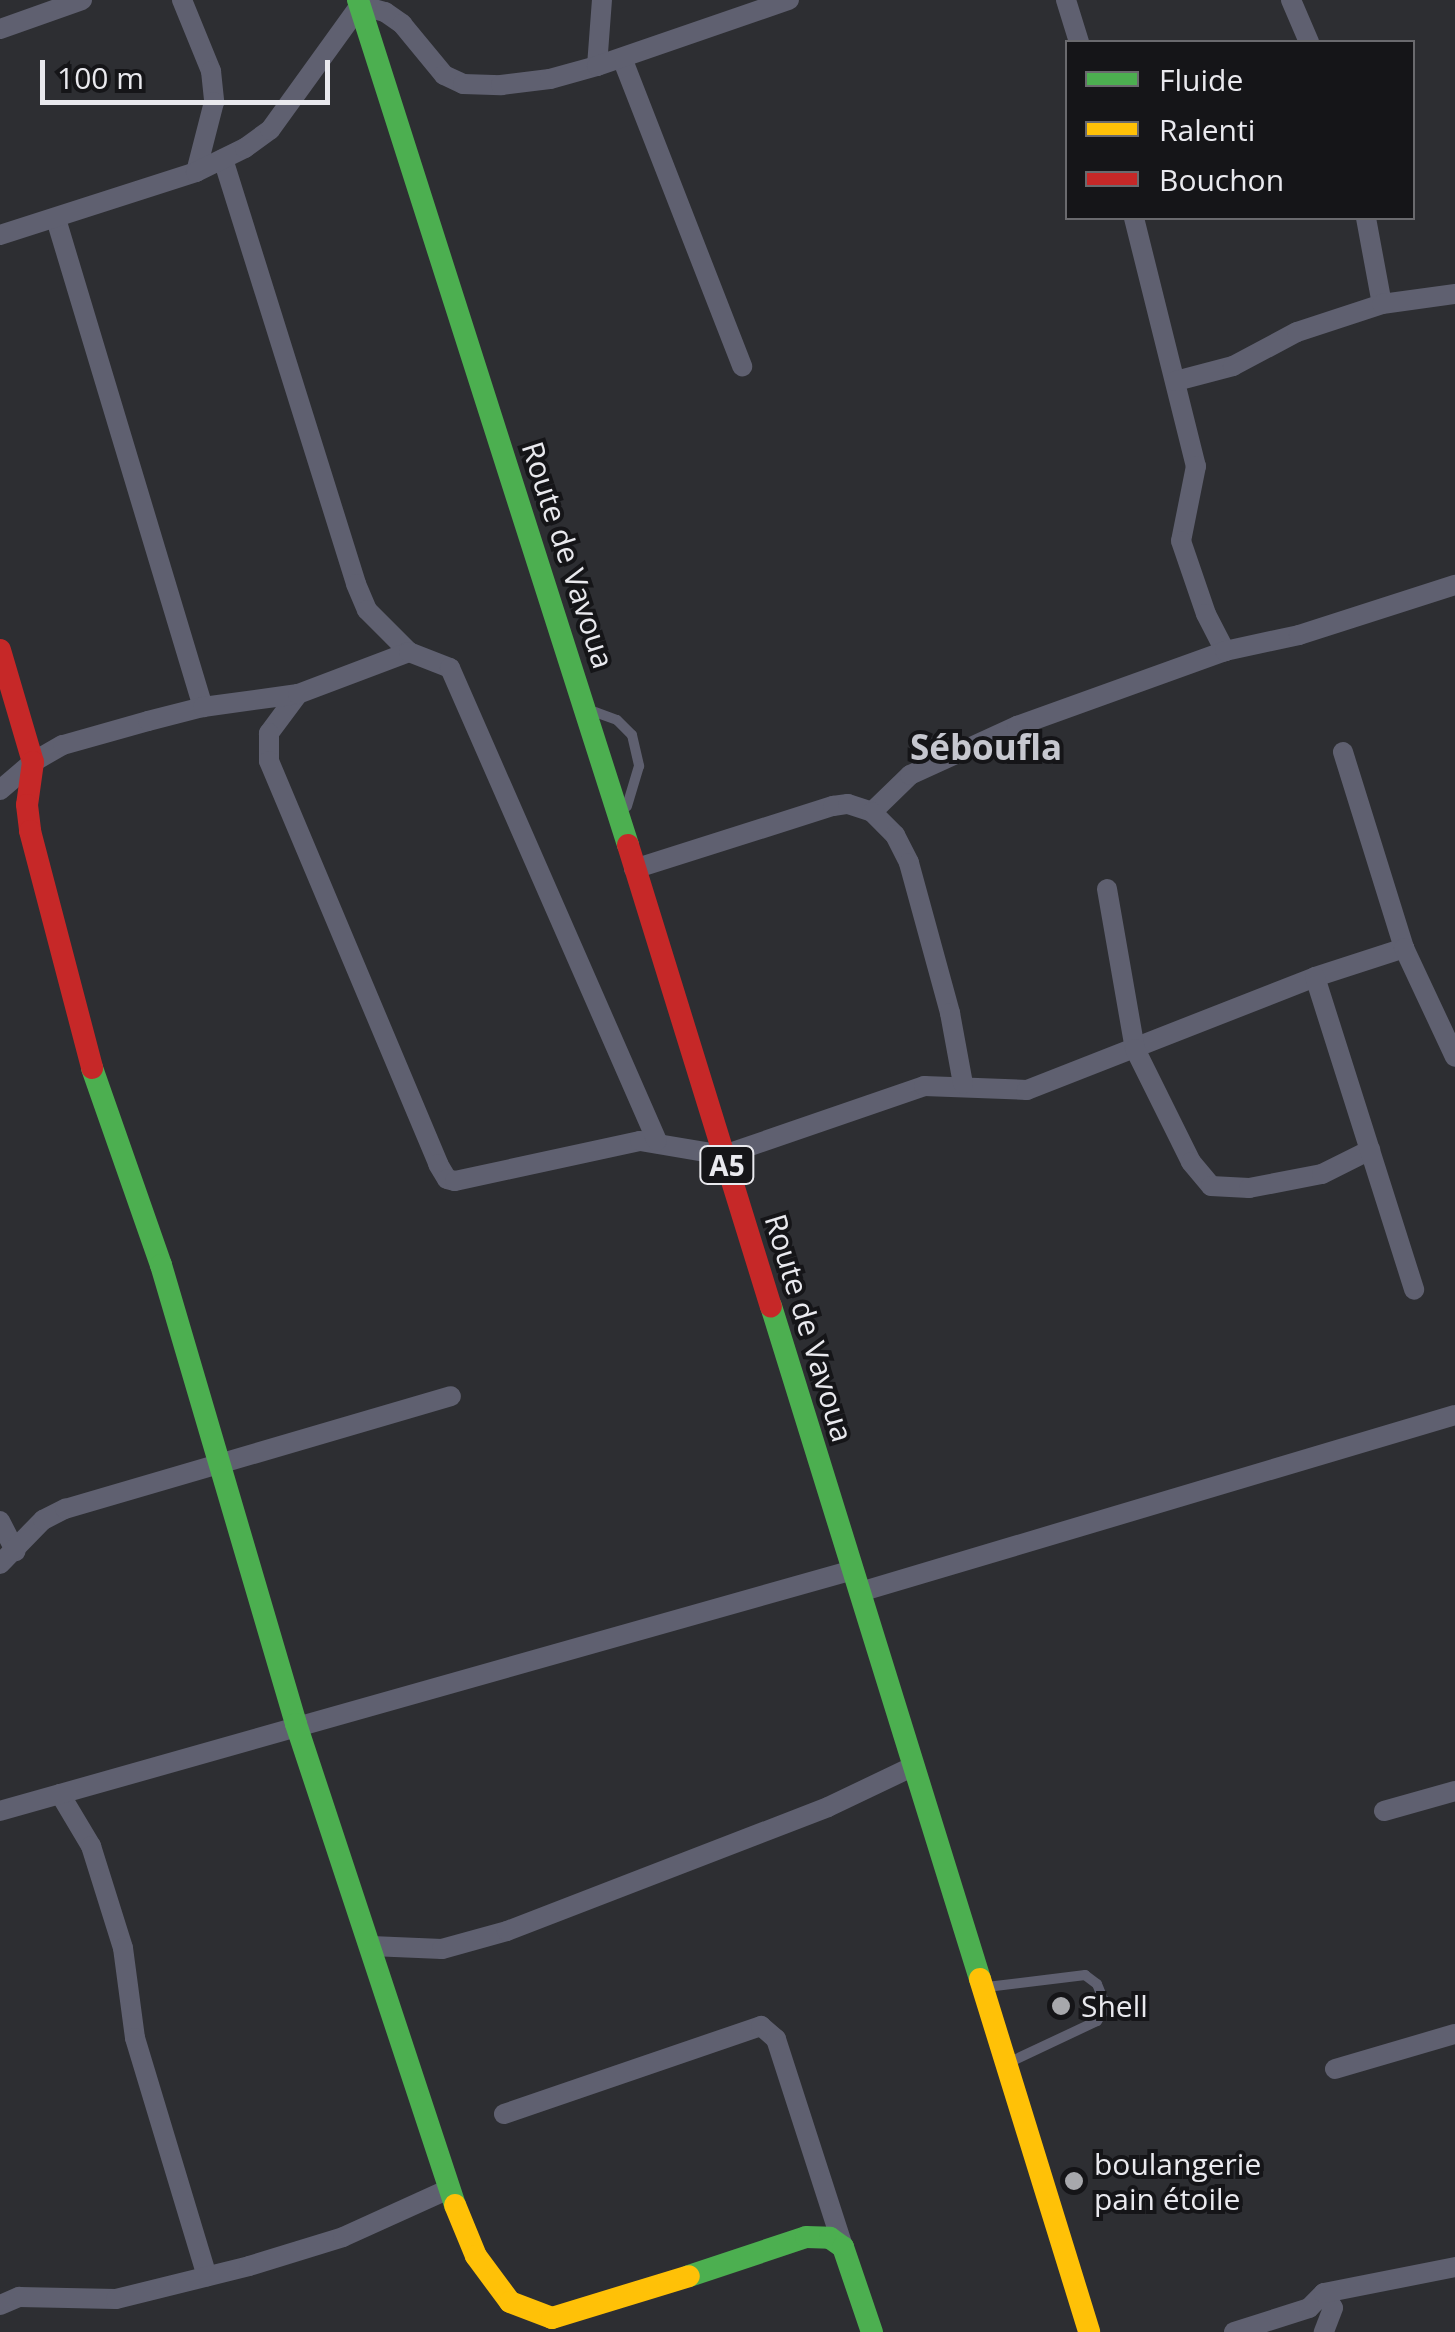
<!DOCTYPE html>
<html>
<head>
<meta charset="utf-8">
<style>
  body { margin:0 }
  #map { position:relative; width:1455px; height:2332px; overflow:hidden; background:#2d2e32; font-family:"Open Sans",sans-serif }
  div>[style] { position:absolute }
  .lane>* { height:10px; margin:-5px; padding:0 5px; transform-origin:5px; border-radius:5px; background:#5f6070 }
  .street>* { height:20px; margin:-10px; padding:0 10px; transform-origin:10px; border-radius:10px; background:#5f6070 }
  .fast>* { height:22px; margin:-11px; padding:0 11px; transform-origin:11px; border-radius:11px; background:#4caf50 }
  .slow>* { height:22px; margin:-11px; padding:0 11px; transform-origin:11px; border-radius:11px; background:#ffc107 }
  .jam>* { height:22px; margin:-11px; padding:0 11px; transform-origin:11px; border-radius:11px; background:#c62828 }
  .dots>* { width:28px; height:28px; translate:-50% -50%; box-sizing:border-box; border:5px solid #151518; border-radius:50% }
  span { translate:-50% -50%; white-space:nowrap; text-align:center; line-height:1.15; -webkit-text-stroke:8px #151518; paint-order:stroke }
  .shield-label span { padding:2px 8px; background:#151518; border:2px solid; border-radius:8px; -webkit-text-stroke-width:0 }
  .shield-label { font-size:28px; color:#e9e9ee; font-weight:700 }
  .street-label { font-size:30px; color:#e9e9ee }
  .poi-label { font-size:30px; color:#e9e9ee }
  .left { translate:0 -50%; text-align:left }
  .quarter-label { font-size:35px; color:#c6c7cf; font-weight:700 }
  .legend { position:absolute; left:1065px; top:40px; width:350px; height:180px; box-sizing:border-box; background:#151518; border:2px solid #6a6a6e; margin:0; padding:12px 18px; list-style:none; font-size:30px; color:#e9e9ee }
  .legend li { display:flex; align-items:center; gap:20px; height:50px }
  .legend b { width:50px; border:2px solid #6a6a6e }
  .scale { position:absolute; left:40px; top:60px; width:290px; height:45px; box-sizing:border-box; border:5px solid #e9e9ee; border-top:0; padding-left:12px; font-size:30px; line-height:35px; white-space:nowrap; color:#e9e9ee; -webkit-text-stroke:8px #151518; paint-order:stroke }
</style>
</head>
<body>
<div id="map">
  <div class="lane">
    <div style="left:595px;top:712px;width:23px;rotate:20deg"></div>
    <div style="left:617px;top:720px;width:21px;rotate:45deg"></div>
    <div style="left:632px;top:735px;width:32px;rotate:77deg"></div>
    <div style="left:639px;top:766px;width:42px;rotate:106.7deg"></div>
    <div style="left:987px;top:1987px;width:99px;rotate:-7deg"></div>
    <div style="left:1085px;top:1975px;width:15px;rotate:37deg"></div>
    <div style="left:1097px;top:1984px;width:16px;rotate:68deg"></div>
    <div style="left:1103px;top:1999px;width:13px;rotate:90deg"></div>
    <div style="left:1103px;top:2012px;width:11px;rotate:124deg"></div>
    <div style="left:1097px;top:2021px;width:94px;rotate:154.8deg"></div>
  </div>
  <div class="street">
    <div style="left:182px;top:0;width:77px;rotate:67.8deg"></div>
    <div style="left:211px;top:71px;width:31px;rotate:84deg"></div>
    <div style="left:214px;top:102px;width:72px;rotate:104.4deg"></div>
    <div style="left:1066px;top:0;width:44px;rotate:72.8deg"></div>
    <div style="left:1291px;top:0;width:46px;rotate:66.8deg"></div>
    <div style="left:0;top:29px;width:87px;rotate:-19.5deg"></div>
    <div style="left:622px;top:58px;width:331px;rotate:68.7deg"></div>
    <div style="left:597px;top:66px;width:66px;rotate:-85.7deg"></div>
    <div style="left:223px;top:159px;width:445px;rotate:72.6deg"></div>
    <div style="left:356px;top:584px;width:28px;rotate:67deg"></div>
    <div style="left:367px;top:610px;width:59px;rotate:45deg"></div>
    <div style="left:1134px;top:218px;width:256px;rotate:76deg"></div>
    <div style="left:1196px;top:466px;width:76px;rotate:101.3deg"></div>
    <div style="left:1181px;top:541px;width:77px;rotate:71.1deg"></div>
    <div style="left:1206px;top:614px;width:42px;rotate:62.8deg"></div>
    <div style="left:1366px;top:218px;width:87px;rotate:79.5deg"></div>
    <div style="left:56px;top:219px;width:510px;rotate:73.24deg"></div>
    <div style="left:0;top:235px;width:206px;rotate:-17.8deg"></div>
    <div style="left:196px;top:172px;width:55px;rotate:-26.1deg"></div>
    <div style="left:245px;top:148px;width:31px;rotate:-36deg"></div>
    <div style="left:270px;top:130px;width:154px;rotate:-54.2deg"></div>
    <div style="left:360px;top:5px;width:26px;rotate:16deg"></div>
    <div style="left:385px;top:12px;width:21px;rotate:35deg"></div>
    <div style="left:402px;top:24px;width:66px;rotate:50.5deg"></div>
    <div style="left:444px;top:75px;width:21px;rotate:25deg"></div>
    <div style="left:463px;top:84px;width:38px;rotate:2deg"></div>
    <div style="left:501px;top:85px;width:49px;rotate:-7deg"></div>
    <div style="left:550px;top:79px;width:49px;rotate:-15.5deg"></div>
    <div style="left:597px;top:66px;width:203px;rotate:-19deg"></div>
    <div style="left:1176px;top:381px;width:59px;rotate:-14.7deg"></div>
    <div style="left:1233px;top:366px;width:72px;rotate:-28deg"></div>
    <div style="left:1297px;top:332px;width:89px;rotate:-18.2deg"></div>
    <div style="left:1382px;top:304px;width:74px;rotate:-7.8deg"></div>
    <div style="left:298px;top:694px;width:49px;rotate:126.6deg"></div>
    <div style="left:269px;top:733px;width:28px;rotate:90deg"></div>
    <div style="left:269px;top:761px;width:437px;rotate:67.2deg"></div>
    <div style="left:438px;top:1164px;width:17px;rotate:59deg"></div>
    <div style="left:447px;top:1179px;width:8px;rotate:14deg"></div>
    <div style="left:455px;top:1181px;width:189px;rotate:-12.2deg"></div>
    <div style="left:640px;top:1141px;width:85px;rotate:9.5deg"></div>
    <div style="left:724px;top:1155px;width:212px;rotate:-19deg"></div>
    <div style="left:924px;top:1086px;width:103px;rotate:2.2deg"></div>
    <div style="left:1027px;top:1090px;width:309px;rotate:-21.4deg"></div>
    <div style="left:1315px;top:977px;width:94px;rotate:-18deg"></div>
    <div style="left:1343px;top:752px;width:205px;rotate:72.7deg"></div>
    <div style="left:1404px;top:948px;width:120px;rotate:64.9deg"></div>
    <div style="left:0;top:790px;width:43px;rotate:-40.3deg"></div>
    <div style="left:33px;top:762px;width:34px;rotate:-30deg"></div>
    <div style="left:63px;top:745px;width:88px;rotate:-15.8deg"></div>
    <div style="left:148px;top:721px;width:57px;rotate:-14.3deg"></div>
    <div style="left:203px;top:707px;width:96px;rotate:-7.8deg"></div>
    <div style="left:298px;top:694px;width:119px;rotate:-20.7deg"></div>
    <div style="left:409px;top:652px;width:44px;rotate:21.3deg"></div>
    <div style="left:450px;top:668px;width:516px;rotate:66.36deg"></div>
    <div style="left:872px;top:812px;width:53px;rotate:-44.2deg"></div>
    <div style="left:910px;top:775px;width:118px;rotate:-24.6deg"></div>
    <div style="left:1017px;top:726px;width:221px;rotate:-19.8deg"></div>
    <div style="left:1225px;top:651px;width:76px;rotate:-12.2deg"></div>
    <div style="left:1299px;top:635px;width:164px;rotate:-17.8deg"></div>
    <div style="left:634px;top:869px;width:209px;rotate:-17.6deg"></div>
    <div style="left:833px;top:806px;width:15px;rotate:-8deg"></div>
    <div style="left:848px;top:804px;width:25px;rotate:18deg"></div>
    <div style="left:872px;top:812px;width:33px;rotate:45deg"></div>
    <div style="left:895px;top:835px;width:31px;rotate:63deg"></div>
    <div style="left:909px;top:863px;width:156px;rotate:74.7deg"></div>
    <div style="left:950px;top:1013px;width:72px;rotate:79.6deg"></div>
    <div style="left:1107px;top:889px;width:162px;rotate:80.1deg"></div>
    <div style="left:1135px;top:1049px;width:126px;rotate:63.6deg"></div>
    <div style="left:1191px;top:1162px;width:31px;rotate:50deg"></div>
    <div style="left:1211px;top:1186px;width:38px;rotate:3deg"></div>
    <div style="left:1249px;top:1188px;width:74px;rotate:-10.9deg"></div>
    <div style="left:1322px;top:1174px;width:54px;rotate:-26.6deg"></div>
    <div style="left:1315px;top:977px;width:328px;rotate:72.4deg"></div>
    <div style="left:0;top:1521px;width:34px;rotate:63deg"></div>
    <div style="left:0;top:1564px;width:62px;rotate:-45.7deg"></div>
    <div style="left:43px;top:1520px;width:25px;rotate:-27deg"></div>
    <div style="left:65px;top:1509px;width:402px;rotate:-16.3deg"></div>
    <div style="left:860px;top:1592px;width:621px;rotate:-16.57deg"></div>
    <div style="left:60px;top:1794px;width:61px;rotate:59.2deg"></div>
    <div style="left:91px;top:1846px;width:107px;rotate:72.6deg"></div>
    <div style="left:123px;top:1948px;width:91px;rotate:82.4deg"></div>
    <div style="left:135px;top:2038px;width:249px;rotate:73.2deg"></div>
    <div style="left:0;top:1811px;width:886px;rotate:-15.78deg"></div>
    <div style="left:1384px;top:1811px;width:74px;rotate:-15.7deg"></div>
    <div style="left:371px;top:1946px;width:71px;rotate:2.4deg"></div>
    <div style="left:442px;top:1949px;width:67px;rotate:-15.5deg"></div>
    <div style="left:507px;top:1931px;width:344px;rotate:-21.1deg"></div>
    <div style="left:828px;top:1807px;width:95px;rotate:-25.5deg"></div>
    <div style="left:1335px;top:2069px;width:125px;rotate:-16.3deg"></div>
    <div style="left:504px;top:2114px;width:272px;rotate:-18.9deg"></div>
    <div style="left:761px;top:2026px;width:20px;rotate:41deg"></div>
    <div style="left:776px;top:2039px;width:219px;rotate:72.1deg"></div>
    <div style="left:1324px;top:2293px;width:17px;rotate:59deg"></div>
    <div style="left:1333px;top:2308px;width:26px;rotate:111deg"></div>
    <div style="left:0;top:2305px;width:21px;rotate:-23deg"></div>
    <div style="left:19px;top:2297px;width:97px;rotate:1.2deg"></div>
    <div style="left:116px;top:2299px;width:137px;rotate:-13.9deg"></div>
    <div style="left:249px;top:2266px;width:98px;rotate:-17.1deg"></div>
    <div style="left:343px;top:2237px;width:116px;rotate:-24.4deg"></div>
    <div style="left:1234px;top:2332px;width:79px;rotate:-17.7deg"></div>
    <div style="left:1309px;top:2308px;width:21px;rotate:-45deg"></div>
    <div style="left:1324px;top:2293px;width:134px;rotate:-11.2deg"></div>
  </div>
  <div class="fast">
    <div style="left:358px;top:0;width:887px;rotate:72.28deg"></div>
    <div style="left:92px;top:1068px;width:209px;rotate:70.7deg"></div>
    <div style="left:161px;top:1265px;width:478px;rotate:73.6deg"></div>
    <div style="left:296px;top:1724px;width:507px;rotate:71.71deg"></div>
    <div style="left:771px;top:1306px;width:705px;rotate:72.75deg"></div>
    <div style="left:689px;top:2276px;width:123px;rotate:-18.4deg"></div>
    <div style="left:806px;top:2237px;width:24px;rotate:2deg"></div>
    <div style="left:830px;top:2238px;width:16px;rotate:35deg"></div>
    <div style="left:843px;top:2247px;width:90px;rotate:71.2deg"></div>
  </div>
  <div class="slow">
    <div style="left:980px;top:1979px;width:369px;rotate:72.8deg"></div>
    <div style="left:455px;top:2205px;width:55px;rotate:67.6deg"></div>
    <div style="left:476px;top:2256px;width:57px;rotate:53.5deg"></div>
    <div style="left:510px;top:2302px;width:45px;rotate:20.9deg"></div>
    <div style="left:552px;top:2318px;width:143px;rotate:-17deg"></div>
  </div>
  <div class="jam">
    <div style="left:0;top:650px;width:117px;rotate:73.6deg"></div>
    <div style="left:33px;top:762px;width:43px;rotate:97.9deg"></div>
    <div style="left:27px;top:805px;width:26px;rotate:83deg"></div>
    <div style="left:30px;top:831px;width:245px;rotate:75.3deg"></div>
    <div style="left:628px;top:845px;width:483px;rotate:72.8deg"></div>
  </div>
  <div class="dots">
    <div style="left:1061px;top:2006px;background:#a7a8ac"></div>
    <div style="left:1074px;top:2181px;background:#a7a8ac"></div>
  </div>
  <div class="shield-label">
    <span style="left:727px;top:1165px">A5</span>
  </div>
  <div class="street-label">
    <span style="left:568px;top:555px;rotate:72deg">Route de Vavoua</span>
    <span style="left:809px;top:1328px;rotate:73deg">Route de Vavoua</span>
  </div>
  <div class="poi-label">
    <span class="left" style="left:1081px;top:2006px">Shell</span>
    <span class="left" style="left:1094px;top:2181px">boulangerie<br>pain étoile</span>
  </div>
  <div class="quarter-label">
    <span style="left:986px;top:747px">Séboufla</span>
  </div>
  <ul class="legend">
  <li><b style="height:12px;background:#4caf50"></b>Fluide</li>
  <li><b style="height:12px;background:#ffc107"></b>Ralenti</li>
  <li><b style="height:12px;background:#c62828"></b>Bouchon</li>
  </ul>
  <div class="scale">100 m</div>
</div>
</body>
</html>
